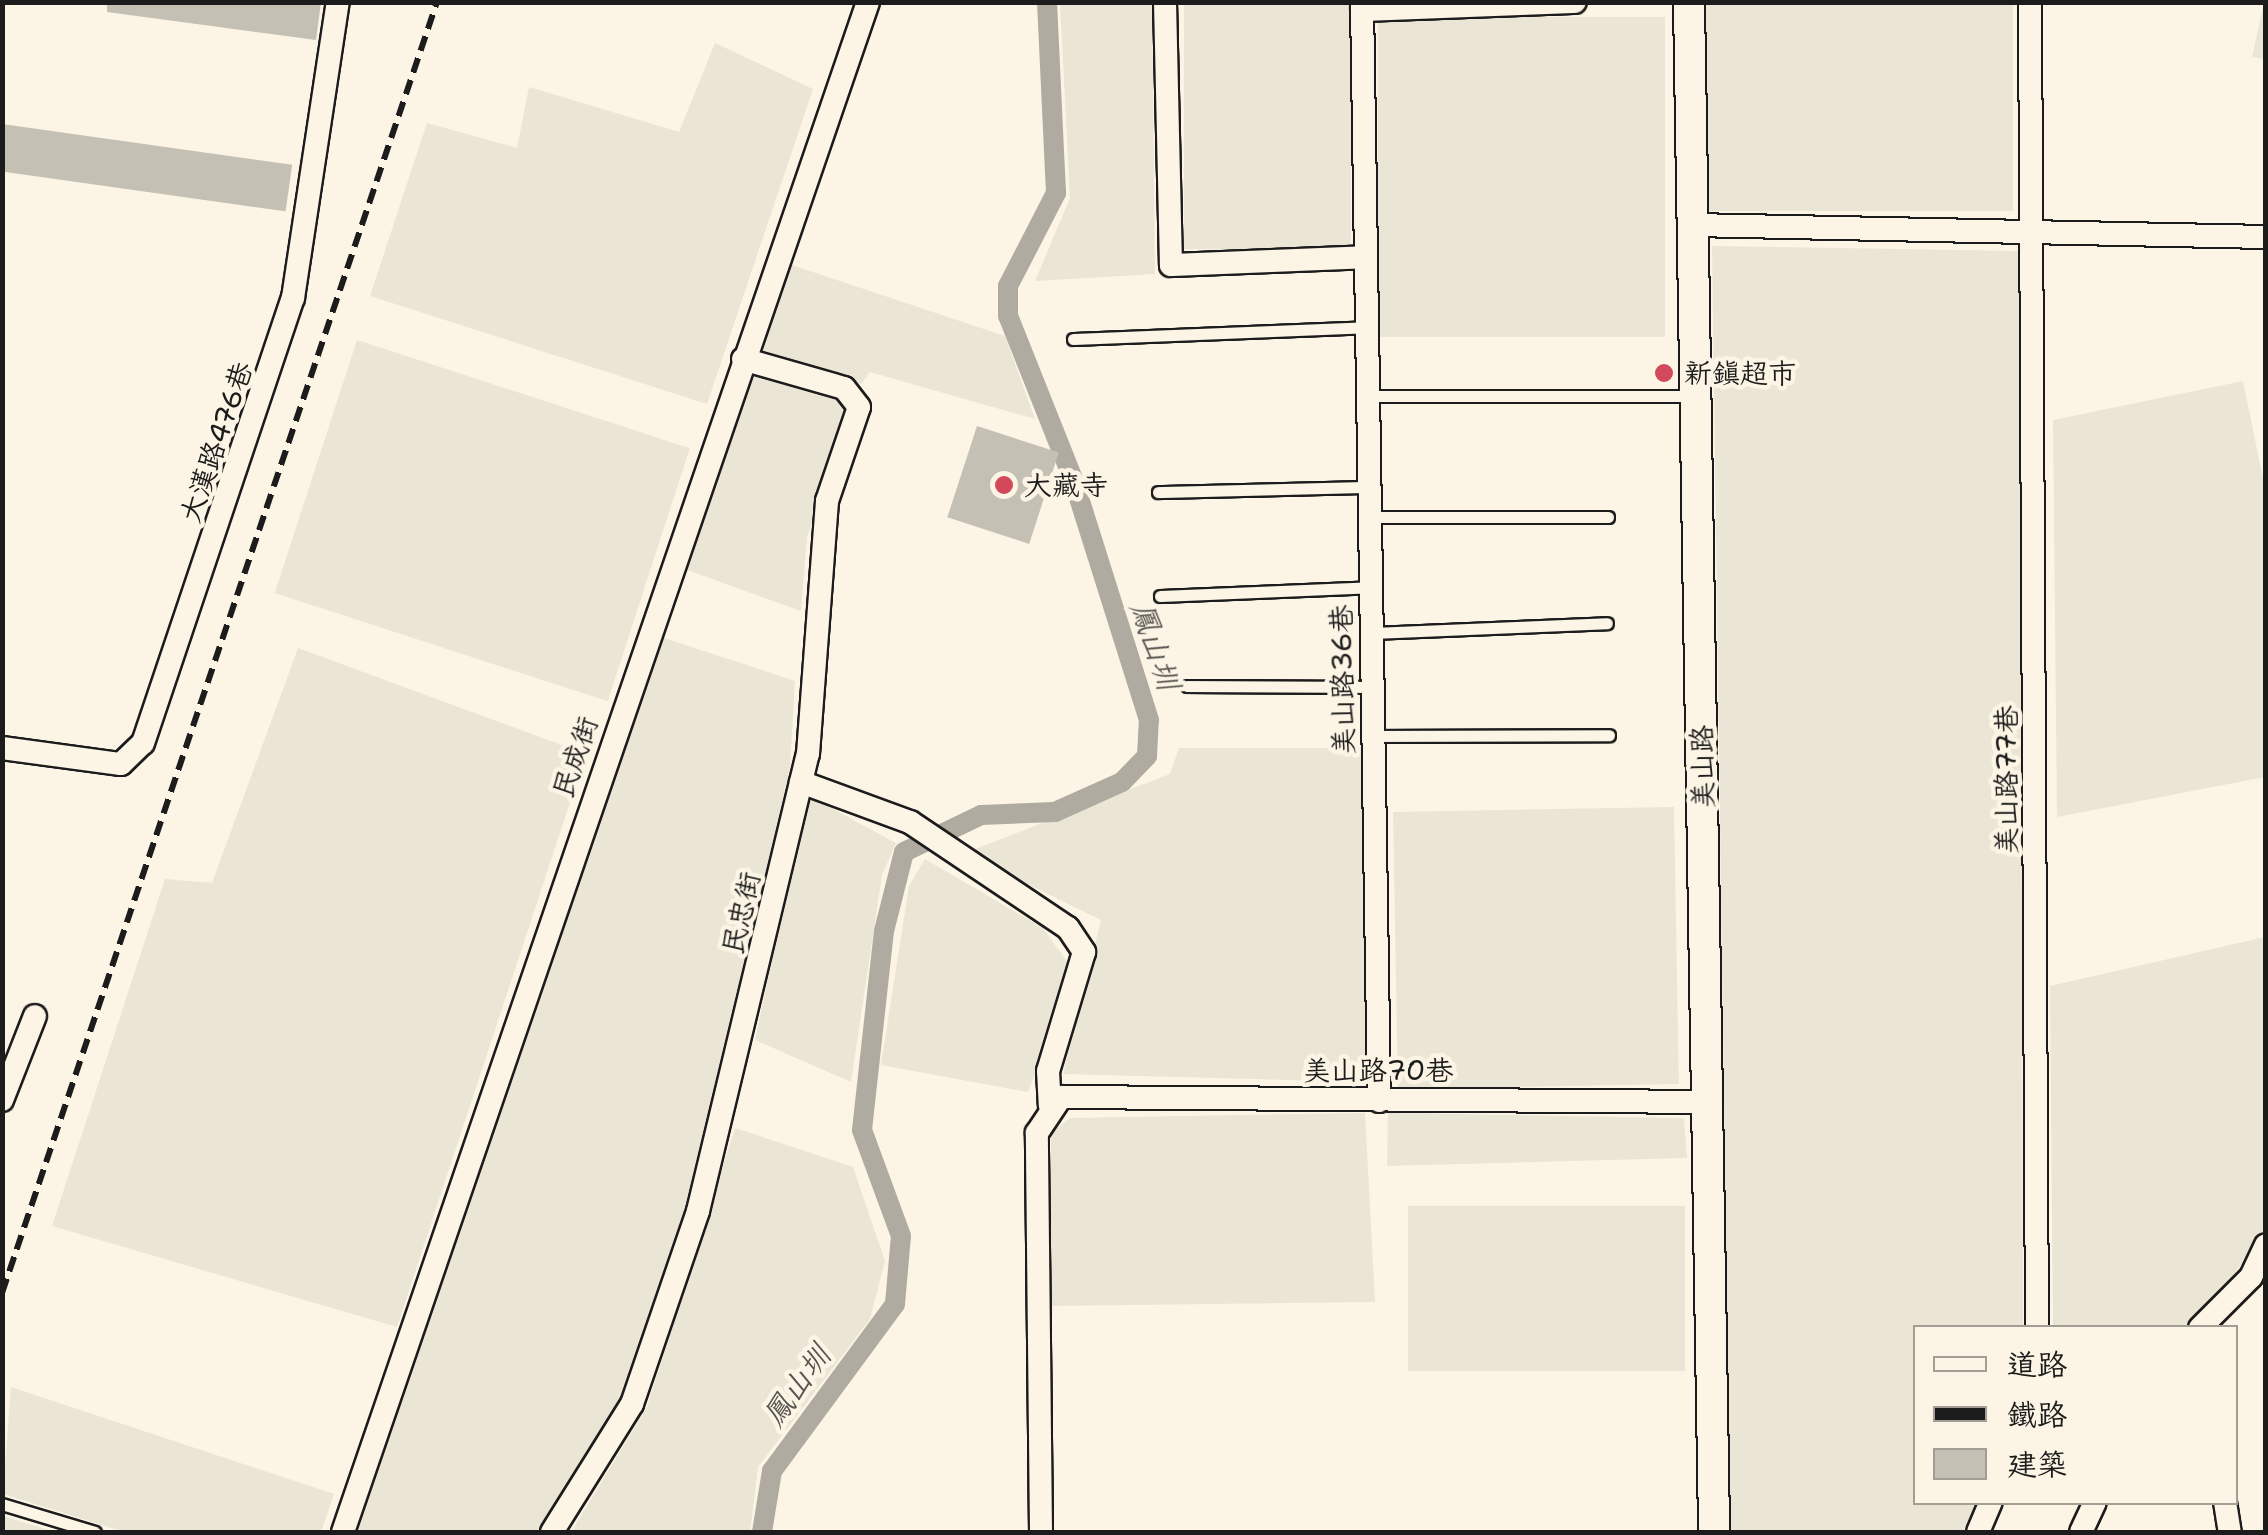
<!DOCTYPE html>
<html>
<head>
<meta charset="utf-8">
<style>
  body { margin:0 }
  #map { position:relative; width:2268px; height:1535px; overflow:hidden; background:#fcf5e5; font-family:"Shantell Sans","LXGW WenKai TC",sans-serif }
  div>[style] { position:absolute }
  .built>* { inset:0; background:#ebe5d6; transform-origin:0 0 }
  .canal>* { height:20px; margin:-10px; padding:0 10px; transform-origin:10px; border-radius:10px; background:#b0aba1 }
  .building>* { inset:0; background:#c4c0b3; transform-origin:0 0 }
  .roads { filter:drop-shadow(2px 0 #1c1c1c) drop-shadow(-2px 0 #1c1c1c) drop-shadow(0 2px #1c1c1c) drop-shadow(0 -2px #1c1c1c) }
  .service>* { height:11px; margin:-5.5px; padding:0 5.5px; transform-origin:5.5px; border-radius:5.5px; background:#fcf5e5 }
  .minor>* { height:22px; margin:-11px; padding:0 11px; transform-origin:11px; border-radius:11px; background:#fcf5e5 }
  .tertiary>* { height:30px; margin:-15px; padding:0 15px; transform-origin:15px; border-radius:15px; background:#fcf5e5 }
  .rail>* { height:6px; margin-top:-3px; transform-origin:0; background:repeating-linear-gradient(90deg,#1c1c1c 0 15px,transparent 0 23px) }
  .dots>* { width:28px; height:28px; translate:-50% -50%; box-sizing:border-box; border:5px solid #fcf5e5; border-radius:50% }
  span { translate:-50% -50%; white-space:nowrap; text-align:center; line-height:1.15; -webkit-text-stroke:9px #fcf5e5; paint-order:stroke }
  .poi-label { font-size:28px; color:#1c1c1c }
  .left { translate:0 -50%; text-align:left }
  .street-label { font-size:28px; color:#1c1c1c }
  .water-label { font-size:30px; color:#575551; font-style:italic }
  .frame { position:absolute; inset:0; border:5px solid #1c1c1c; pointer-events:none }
  .legend { position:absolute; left:1913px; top:1325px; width:325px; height:180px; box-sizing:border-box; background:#fcf5e5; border:2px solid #a29e95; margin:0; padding:12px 18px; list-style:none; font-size:30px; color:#1c1c1c }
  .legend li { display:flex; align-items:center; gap:20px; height:50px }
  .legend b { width:50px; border:2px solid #a29e95 }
</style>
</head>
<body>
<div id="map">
  <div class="built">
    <div style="clip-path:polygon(1060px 3px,1152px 3px,1155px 274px,1035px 281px,1070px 198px)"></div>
    <div style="left:1184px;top:3px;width:167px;height:246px"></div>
    <div style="left:1706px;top:3px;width:307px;height:208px"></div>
    <div style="clip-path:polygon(2264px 3px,2266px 3px,2265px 59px,2252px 57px)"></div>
    <div style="left:1665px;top:17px;width:320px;height:287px;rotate:90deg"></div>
    <div style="clip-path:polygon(715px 43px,813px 89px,707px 404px,370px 296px,427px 123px,517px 148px,529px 87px,679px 132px)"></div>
    <div style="clip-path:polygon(1712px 246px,2020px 251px,2023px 1327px,1916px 1328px,1916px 1502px,1976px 1503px,1963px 1532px,1730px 1532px)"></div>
    <div style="clip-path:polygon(783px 262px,1005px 336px,1035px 419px,870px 372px,861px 384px,751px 353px)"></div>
    <div style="left:357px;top:340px;width:350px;height:266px;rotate:18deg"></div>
    <div style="clip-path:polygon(747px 370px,852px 405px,807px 537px,801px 611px,679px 567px)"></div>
    <div style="clip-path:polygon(2243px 381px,2265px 488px,2265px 777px,2057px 817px,2053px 420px)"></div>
    <div style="clip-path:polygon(661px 637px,795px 681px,790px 766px,699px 1172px,619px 1403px,542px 1532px,352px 1532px)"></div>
    <div style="clip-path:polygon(298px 648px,586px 754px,397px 1327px,52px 1226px,165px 879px,212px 883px)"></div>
    <div style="clip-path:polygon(1179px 748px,1361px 748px,1367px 1082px,1063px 1074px,1101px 920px,965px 853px,1170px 774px)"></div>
    <div style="clip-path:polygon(807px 795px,896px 843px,882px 875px,851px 1082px,755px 1040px)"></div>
    <div style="left:1674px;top:807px;width:277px;height:281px;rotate:89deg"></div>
    <div style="clip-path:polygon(925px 859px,1043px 928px,1073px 970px,1028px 1092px,881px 1065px,909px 886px)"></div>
    <div style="clip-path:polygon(2265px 937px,2265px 1223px,2258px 1245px,2189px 1327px,2053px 1327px,2050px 986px)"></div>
    <div style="clip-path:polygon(1365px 1113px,1375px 1302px,1050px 1306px,1051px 1133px,1070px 1118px)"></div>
    <div style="clip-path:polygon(1388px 1113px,1684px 1118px,1687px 1158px,1387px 1166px)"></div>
    <div style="clip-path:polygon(735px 1128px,853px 1167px,885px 1261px,870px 1319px,758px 1467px,750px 1532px,571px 1532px,647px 1407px)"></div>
    <div style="left:1685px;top:1206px;width:165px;height:277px;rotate:90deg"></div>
    <div style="clip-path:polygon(11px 1387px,334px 1494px,321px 1532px,124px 1532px,3px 1494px)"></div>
    <div style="clip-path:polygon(3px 1516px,55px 1532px,3px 1532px)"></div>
  </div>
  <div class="canal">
    <div style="left:762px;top:1532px;width:62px;rotate:-80.7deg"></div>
    <div style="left:772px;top:1471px;width:207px;rotate:-53.6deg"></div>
    <div style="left:895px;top:1304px;width:68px;rotate:-85deg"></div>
    <div style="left:901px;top:1236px;width:113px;rotate:-110.2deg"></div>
    <div style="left:862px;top:1130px;width:200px;rotate:-83.7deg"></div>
    <div style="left:884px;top:931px;width:81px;rotate:-75.8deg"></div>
    <div style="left:904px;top:852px;width:85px;rotate:-25.7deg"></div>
    <div style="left:981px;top:815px;width:74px;rotate:-2.3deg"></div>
    <div style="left:1055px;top:812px;width:73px;rotate:-24.1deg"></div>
    <div style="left:1122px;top:782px;width:36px;rotate:-46deg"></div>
    <div style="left:1147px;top:756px;width:36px;rotate:-87deg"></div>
    <div style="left:1149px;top:720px;width:253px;rotate:-107.5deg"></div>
    <div style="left:1073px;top:479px;width:175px;rotate:-111.7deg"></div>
    <div style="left:1008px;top:316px;width:30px;rotate:-90deg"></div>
    <div style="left:1008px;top:286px;width:105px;rotate:-62.7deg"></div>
    <div style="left:1056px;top:193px;width:191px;rotate:-92.7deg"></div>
  </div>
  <div class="building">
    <div style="clip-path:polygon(107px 2px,321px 2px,316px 40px,107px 12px)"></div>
    <div style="left:2px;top:124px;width:293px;height:47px;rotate:8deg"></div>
    <div style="left:977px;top:426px;width:86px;height:96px;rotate:18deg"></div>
  </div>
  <div class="roads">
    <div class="service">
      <div style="left:1073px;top:339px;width:294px;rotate:-2.3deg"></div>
      <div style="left:1368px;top:396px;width:324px"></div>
      <div style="left:1158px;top:492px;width:211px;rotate:-1.4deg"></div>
      <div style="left:1370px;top:517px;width:238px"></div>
      <div style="left:1160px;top:596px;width:211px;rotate:-2.4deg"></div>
      <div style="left:1372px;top:633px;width:235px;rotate:-2.4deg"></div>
      <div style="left:1187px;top:686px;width:186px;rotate:0.3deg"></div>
      <div style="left:1373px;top:736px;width:236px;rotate:-0.2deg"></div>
      <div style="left:2px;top:1504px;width:97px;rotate:16.8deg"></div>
    </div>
    <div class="minor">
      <div style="left:1165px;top:2px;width:263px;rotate:88.7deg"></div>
      <div style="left:1171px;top:265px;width:195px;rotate:-2.3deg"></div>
      <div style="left:1362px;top:2px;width:1099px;rotate:89.11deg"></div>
      <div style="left:2030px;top:2px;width:1326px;rotate:89.7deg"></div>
      <div style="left:1362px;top:10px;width:213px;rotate:-2.2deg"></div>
      <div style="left:1693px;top:225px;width:573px;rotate:1.2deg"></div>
      <div style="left:2px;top:748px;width:120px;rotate:7.7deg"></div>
      <div style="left:121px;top:764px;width:30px;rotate:-44deg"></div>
      <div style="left:143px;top:743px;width:470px;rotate:-71.4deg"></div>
      <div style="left:293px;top:298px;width:299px;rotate:-81.4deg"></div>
      <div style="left:801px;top:782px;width:116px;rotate:20.2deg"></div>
      <div style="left:910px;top:822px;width:190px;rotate:33.9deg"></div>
      <div style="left:1068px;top:928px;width:29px;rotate:56deg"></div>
      <div style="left:1084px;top:952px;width:124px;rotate:106.8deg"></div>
      <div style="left:1048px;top:1071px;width:34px;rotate:87deg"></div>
      <div style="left:2px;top:1100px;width:90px;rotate:-68.6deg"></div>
      <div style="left:2200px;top:1328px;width:72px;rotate:-45deg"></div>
      <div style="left:2251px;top:1277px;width:35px;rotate:-65deg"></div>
      <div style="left:2225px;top:1502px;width:30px;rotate:81deg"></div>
      <div style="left:343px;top:1532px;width:1618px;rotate:-71.06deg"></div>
      <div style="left:552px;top:1532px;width:151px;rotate:-58deg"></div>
      <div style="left:632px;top:1404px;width:204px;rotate:-71.1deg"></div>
      <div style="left:698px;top:1211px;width:470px;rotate:-76.5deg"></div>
      <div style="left:808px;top:754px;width:254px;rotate:-85.7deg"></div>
      <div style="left:827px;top:501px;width:99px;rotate:-71.2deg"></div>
      <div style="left:859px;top:407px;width:24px;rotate:-128deg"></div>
      <div style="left:844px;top:388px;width:105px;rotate:-164deg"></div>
      <div style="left:1041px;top:1532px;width:399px;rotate:-90.6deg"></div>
      <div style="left:1037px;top:1133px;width:43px;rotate:-56.3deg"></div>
      <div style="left:1061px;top:1097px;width:647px;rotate:0.44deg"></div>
      <div style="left:1978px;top:1532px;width:33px;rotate:-67deg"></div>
      <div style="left:2081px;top:1532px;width:33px;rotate:-65deg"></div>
    </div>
    <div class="tertiary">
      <div style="left:1689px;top:2px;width:1530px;rotate:89.06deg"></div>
    </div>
  </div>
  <div class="rail">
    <div style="left:2px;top:1293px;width:1362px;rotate:-71.38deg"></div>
  </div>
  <div class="dots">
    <div style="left:1664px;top:373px;background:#d1495b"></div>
    <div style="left:1004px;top:485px;background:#d1495b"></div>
  </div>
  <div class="poi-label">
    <span class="left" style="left:1684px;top:373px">新鎮超市</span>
    <span class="left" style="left:1024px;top:485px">大藏寺</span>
  </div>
  <div class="street-label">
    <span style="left:216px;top:442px;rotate:-71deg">大漢路476巷</span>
    <span style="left:1342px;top:680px;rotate:-91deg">美山路36巷</span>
    <span style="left:575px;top:757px;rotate:-71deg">民成街</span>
    <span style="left:1702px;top:767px;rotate:-91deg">美山路</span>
    <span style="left:2006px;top:780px;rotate:-90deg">美山路77巷</span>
    <span style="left:741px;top:913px;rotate:-77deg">民忠街</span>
    <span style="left:1378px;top:1070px">美山路70巷</span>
  </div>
  <div class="water-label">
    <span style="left:1155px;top:646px;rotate:71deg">鳳山圳</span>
    <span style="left:797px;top:1386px;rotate:-54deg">鳳山圳</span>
  </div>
  <div class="frame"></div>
  <ul class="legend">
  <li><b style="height:12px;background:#fcf5e5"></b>道路</li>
  <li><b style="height:12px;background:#1c1c1c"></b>鐵路</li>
  <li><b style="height:28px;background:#c4c0b3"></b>建築</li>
  </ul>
</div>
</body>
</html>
